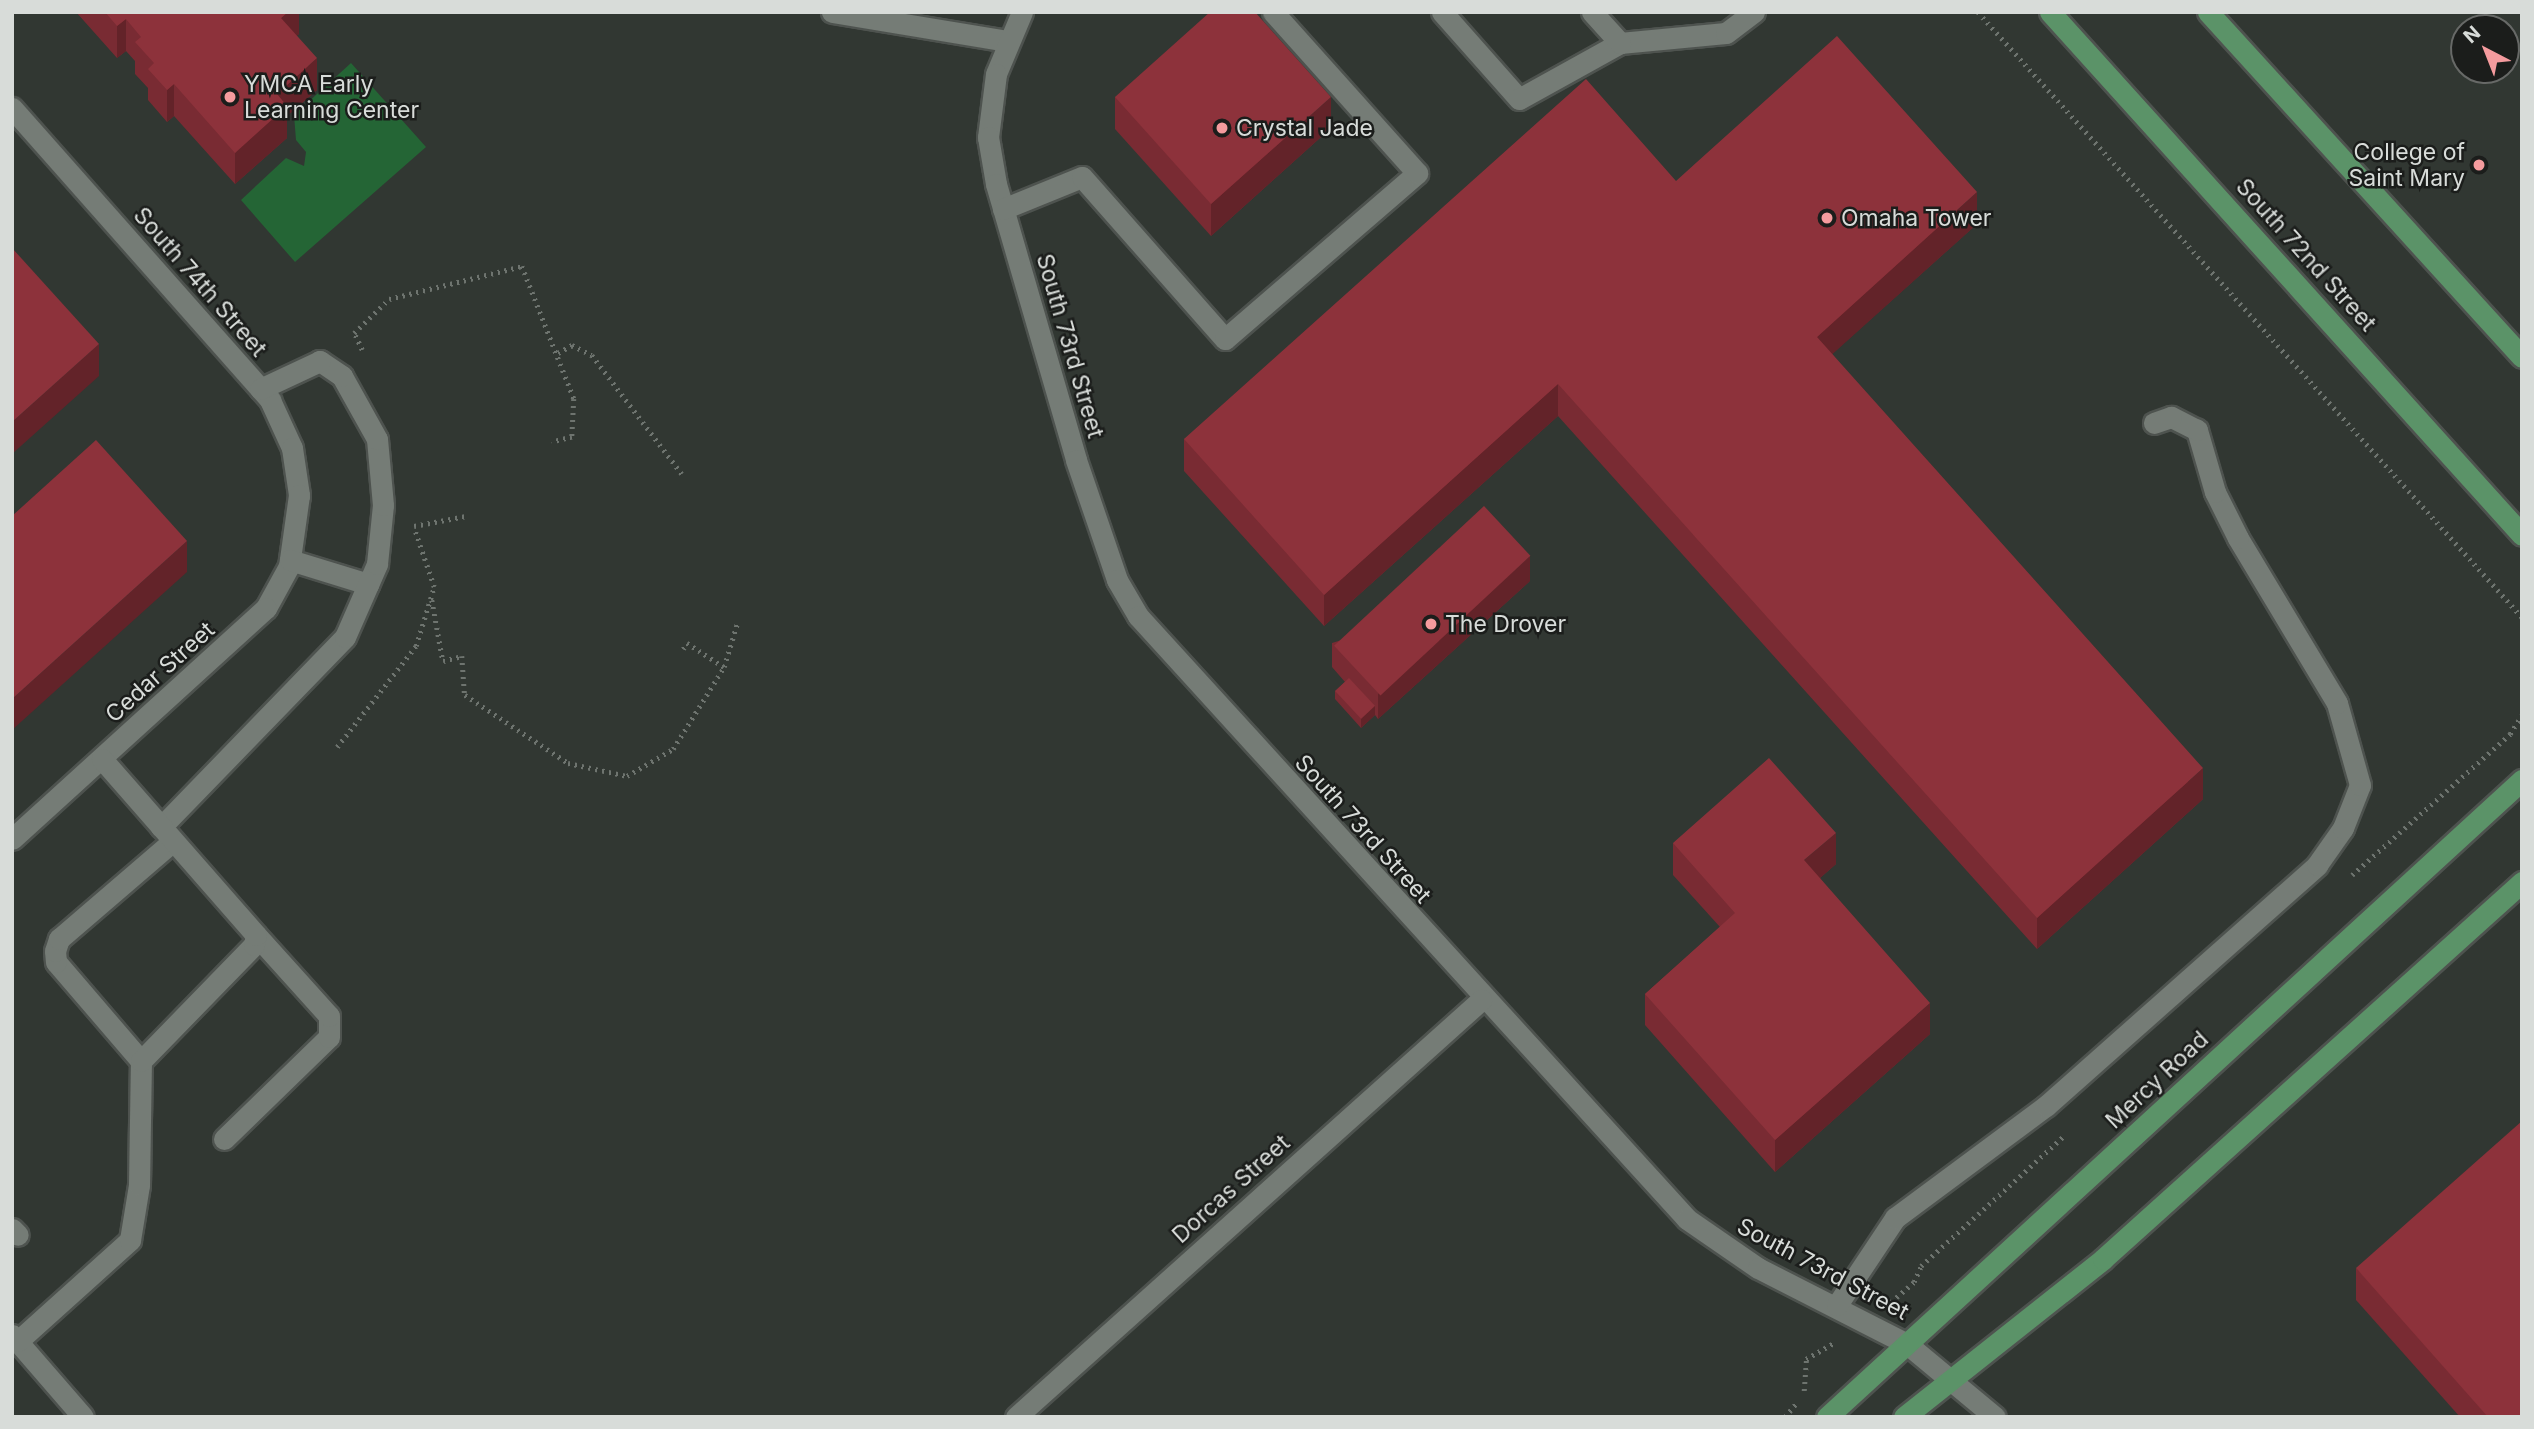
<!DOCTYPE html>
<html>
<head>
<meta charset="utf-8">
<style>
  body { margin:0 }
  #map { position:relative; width:2534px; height:1429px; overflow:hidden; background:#313732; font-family:Inter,sans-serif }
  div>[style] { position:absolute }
  .green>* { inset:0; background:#246535 }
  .path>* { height:4.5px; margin-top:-2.25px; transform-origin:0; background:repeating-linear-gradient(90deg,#6e746f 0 2px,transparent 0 7px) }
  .roads { filter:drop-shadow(2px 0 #4e534f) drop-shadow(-2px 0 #4e534f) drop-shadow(0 2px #4e534f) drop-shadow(0 -2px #4e534f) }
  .minor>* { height:21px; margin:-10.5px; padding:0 10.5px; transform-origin:10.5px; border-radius:10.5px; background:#757c76 }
  .major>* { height:21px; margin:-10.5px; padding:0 10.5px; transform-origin:10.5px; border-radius:10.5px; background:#5b9368 }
  .wall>* { inset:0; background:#792b33 }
  .shaded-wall>* { inset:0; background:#632329 }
  .building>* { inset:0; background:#8d323b; transform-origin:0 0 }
  .dots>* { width:19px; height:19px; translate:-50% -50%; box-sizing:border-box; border:4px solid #1b1d1b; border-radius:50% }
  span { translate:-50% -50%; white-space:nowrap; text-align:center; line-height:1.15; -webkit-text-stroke:5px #1b1d1b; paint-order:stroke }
  .poi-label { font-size:23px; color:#d8dcd9 }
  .left { translate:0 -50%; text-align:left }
  .right { translate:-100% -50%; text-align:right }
  .street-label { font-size:23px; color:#d8dcd9 }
  .frame { position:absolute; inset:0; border:14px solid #d8dcd9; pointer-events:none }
  .north { position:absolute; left:2450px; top:14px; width:70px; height:70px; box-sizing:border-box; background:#1b1d1b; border:2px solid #676967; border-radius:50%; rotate:318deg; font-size:19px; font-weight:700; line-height:28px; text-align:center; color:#d8dcd9 }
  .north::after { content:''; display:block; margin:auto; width:24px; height:32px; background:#f59b9e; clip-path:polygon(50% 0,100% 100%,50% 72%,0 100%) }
</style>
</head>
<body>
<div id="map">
  <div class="green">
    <div style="clip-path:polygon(351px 63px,426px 147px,295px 262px,241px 200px,286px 158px,304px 166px,306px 152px,296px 140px,294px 115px)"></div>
  </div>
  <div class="path">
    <div style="left:1978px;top:12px;width:814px;rotate:48.04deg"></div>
    <div style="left:362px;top:350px;width:19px;rotate:-115deg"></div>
    <div style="left:354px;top:333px;width:49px;rotate:-44.2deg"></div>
    <div style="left:389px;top:299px;width:137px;rotate:-13.9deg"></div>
    <div style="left:522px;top:266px;width:143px;rotate:68.6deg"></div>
    <div style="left:574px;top:399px;width:38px;rotate:93deg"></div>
    <div style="left:572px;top:437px;width:21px;rotate:166deg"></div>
    <div style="left:558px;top:353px;width:16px;rotate:-30deg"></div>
    <div style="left:572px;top:345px;width:22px;rotate:27deg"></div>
    <div style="left:592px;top:355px;width:149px;rotate:52.9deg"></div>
    <div style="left:414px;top:526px;width:53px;rotate:-10.9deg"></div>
    <div style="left:432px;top:600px;width:62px;rotate:79.8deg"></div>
    <div style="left:443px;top:661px;width:20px;rotate:-15deg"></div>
    <div style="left:462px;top:656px;width:39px;rotate:86deg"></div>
    <div style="left:465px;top:695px;width:123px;rotate:33.4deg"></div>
    <div style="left:568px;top:763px;width:60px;rotate:12.4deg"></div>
    <div style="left:627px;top:776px;width:53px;rotate:-30.4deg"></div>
    <div style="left:673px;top:749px;width:97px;rotate:-58.1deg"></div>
    <div style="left:724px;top:667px;width:45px;rotate:-73.2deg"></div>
    <div style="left:683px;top:649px;width:7px;rotate:-56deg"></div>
    <div style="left:687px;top:643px;width:44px;rotate:33deg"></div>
    <div style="left:337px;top:747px;width:128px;rotate:-52deg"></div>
    <div style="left:416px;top:646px;width:62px;rotate:-73deg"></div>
    <div style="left:434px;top:587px;width:62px;rotate:-108.7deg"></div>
    <div style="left:2352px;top:875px;width:212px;rotate:-41.7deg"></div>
    <div style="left:2510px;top:734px;width:22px;rotate:-58deg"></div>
    <div style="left:1891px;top:1302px;width:30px;rotate:-41deg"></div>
    <div style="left:1914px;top:1282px;width:17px;rotate:-66deg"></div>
    <div style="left:1921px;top:1266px;width:192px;rotate:-42.3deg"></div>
    <div style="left:1804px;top:1391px;width:32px;rotate:-86deg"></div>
    <div style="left:1806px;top:1359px;width:34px;rotate:-30deg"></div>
    <div style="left:1785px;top:1417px;width:19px;rotate:-51deg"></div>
  </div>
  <div class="roads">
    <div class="minor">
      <div style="left:832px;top:12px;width:177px;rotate:9.4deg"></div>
      <div style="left:1022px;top:12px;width:67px;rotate:112.8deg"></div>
      <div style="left:996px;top:74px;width:64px;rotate:97.2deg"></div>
      <div style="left:988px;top:137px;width:48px;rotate:80.3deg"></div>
      <div style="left:996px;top:184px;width:287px;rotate:73.8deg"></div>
      <div style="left:1076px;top:460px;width:127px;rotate:71.1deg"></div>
      <div style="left:1117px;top:580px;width:42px;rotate:59.7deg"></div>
      <div style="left:1138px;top:616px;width:815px;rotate:47.68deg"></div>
      <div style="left:1687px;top:1219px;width:86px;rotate:34.6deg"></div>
      <div style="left:1758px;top:1268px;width:167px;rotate:27deg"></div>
      <div style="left:1907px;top:1344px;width:114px;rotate:39.7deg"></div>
      <div style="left:1442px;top:12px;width:116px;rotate:48.5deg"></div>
      <div style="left:1519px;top:99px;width:115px;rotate:-29deg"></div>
      <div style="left:1620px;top:43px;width:106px;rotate:-5.4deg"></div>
      <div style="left:1726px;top:33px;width:35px;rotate:-37deg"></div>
      <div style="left:1592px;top:12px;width:42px;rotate:47.9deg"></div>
      <div style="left:12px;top:108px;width:390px;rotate:48.5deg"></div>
      <div style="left:270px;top:400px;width:53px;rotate:65.4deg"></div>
      <div style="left:292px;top:448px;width:48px;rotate:81.5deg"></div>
      <div style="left:299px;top:495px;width:72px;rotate:98deg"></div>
      <div style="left:289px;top:566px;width:48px;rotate:118.7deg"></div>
      <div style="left:266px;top:608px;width:343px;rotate:137.7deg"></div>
      <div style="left:1003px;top:209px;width:85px;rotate:-22.1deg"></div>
      <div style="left:1082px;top:177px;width:216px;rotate:48.6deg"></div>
      <div style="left:1225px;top:339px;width:254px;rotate:-40.8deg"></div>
      <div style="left:1417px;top:173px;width:216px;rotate:-131.8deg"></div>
      <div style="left:290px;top:560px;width:82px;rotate:17.1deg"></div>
      <div style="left:161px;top:827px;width:264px;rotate:-45.9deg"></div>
      <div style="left:345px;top:637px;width:80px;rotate:-66.3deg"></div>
      <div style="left:377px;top:564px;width:59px;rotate:-84.2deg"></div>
      <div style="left:383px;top:505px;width:66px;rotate:-95.2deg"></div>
      <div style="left:377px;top:439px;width:72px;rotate:-119.1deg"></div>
      <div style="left:342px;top:376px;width:27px;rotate:-146deg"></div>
      <div style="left:320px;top:361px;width:66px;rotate:155deg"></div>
      <div style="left:141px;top:1061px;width:130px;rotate:-130.6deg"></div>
      <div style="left:56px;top:962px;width:11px;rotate:-95deg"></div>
      <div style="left:55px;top:951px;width:13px;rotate:-72deg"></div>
      <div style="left:59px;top:939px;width:150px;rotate:-40.7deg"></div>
      <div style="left:224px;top:1139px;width:146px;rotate:-44.2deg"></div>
      <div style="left:329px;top:1037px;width:21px;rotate:-90deg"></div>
      <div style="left:329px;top:1016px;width:109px;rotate:-132deg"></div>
      <div style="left:12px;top:1229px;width:8px;rotate:45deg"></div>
      <div style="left:1837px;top:1305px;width:105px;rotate:-56.3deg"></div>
      <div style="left:1895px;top:1218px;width:188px;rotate:-36.6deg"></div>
      <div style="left:2046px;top:1106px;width:363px;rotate:-41.6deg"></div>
      <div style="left:2317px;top:865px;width:45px;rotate:-54.9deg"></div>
      <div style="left:2343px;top:828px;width:46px;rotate:-68.4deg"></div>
      <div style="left:2360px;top:785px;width:85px;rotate:-105.7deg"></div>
      <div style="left:2337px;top:703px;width:192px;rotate:-121deg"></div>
      <div style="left:2238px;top:538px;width:51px;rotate:-116.6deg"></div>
      <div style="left:2215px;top:492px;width:65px;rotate:-106.2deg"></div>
      <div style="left:2197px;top:430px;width:29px;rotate:-153deg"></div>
      <div style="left:2171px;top:417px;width:18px;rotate:161deg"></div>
      <div style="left:12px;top:1335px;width:108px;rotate:49.1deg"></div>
      <div style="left:18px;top:1341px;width:151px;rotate:-42deg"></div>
      <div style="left:130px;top:1240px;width:56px;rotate:-80.7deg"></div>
      <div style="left:139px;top:1185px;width:124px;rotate:-89.1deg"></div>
      <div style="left:141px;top:1061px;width:162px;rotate:-45.8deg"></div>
      <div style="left:254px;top:945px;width:10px;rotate:-79deg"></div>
      <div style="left:256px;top:935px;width:234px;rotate:-131.2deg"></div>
      <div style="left:1016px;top:1417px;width:625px;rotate:-41.88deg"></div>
    </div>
    <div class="major">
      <div style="left:2050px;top:12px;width:704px;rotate:47.93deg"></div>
      <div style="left:2208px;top:12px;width:466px;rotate:47.7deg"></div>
      <div style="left:1827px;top:1417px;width:943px;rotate:-42.51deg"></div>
      <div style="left:1904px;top:1417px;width:254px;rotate:-38.4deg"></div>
      <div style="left:2103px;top:1259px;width:564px;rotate:-41.98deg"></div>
    </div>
  </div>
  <div class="wall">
    <div style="clip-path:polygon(76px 12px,299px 12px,299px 34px,296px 36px,317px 90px,287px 116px,287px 138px,235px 184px,174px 116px,167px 122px,148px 100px,148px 88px,135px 74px,135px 61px,126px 51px,117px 58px)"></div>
    <div style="clip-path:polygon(1115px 97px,1331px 128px,1211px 236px,1115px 129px)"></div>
    <div style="clip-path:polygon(1676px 181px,1977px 224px,1832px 354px,2203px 799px,2037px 949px,1558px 416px,1324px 626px,1184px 471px,1184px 439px)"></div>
    <div style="clip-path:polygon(1530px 581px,1378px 719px,1375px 715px,1361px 728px,1335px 699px,1335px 691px,1345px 682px,1332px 667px,1332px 643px)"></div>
    <div style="clip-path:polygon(1673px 843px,1836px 864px,1820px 878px,1930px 1034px,1775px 1172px,1645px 1025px,1645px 994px,1720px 927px,1673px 875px)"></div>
    <div style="clip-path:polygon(2356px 1268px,2522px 1417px,2460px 1417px,2356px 1300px)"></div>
  </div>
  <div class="shaded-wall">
    <div style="clip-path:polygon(288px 12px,299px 12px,299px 34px,281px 50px,281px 18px)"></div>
    <div style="clip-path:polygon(126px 19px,126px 51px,117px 58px,117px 26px)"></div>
    <div style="clip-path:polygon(317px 58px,317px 90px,287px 116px,287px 138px,235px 184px,235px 153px,277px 94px)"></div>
    <div style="clip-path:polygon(174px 84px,174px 116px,167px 122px,167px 90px)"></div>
    <div style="clip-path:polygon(1331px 97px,1331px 128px,1211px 236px,1211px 204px)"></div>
    <div style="clip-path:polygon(1977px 192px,1977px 224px,1817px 368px,1817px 337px)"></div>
    <div style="clip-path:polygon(99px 344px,99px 376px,12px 454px,12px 422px)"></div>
    <div style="clip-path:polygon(1558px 384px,1558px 416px,1324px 626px,1324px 595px)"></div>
    <div style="clip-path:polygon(187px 541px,187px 572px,12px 730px,12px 699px)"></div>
    <div style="clip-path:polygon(1530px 556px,1530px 581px,1378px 719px,1378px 694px)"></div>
    <div style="clip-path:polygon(1375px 706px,1375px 715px,1361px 728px,1361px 719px)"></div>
    <div style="clip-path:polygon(2203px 768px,2203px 799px,2037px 949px,2037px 918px)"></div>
    <div style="clip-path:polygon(1836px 833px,1836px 864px,1804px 892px,1804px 860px)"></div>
    <div style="clip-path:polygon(1930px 1003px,1930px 1034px,1775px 1172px,1775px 1140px)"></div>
  </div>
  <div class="building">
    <div style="clip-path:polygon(105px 12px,288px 12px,281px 18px,317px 58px,277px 94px,287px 106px,235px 153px,174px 84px,167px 90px,148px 69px,154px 63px,135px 42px,141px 37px,126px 19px,117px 26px)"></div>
    <div style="clip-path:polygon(1210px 12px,1255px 12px,1331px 97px,1211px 204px,1115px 97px)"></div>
    <div style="clip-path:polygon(1837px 36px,1977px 192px,1817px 337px,2203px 768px,2037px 918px,1558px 384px,1324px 595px,1184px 439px,1586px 79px,1676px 181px)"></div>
    <div style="clip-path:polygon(12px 248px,99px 344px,12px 422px)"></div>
    <div style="clip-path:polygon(96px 440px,187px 541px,12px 699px,12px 516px)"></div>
    <div style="left:1484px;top:506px;width:68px;height:205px;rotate:47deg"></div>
    <div style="left:1349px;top:678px;width:38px;height:19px;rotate:47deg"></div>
    <div style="clip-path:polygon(1769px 758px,1836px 833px,1804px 860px,1930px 1003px,1775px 1140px,1645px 994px,1735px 913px,1673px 843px)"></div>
    <div style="clip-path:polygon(2522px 1121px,2522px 1417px,2488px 1417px,2356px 1268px)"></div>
  </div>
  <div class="dots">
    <div style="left:230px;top:97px;background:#f59b9e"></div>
    <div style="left:1222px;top:128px;background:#f59b9e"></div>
    <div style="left:2479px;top:165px;background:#f59b9e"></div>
    <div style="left:1827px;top:218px;background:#f59b9e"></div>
    <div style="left:1431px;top:624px;background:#f59b9e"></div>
  </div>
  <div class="poi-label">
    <span class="left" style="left:244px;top:97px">YMCA Early<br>Learning Center</span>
    <span class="left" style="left:1236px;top:128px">Crystal Jade</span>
    <span class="right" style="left:2465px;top:165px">College of<br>Saint Mary</span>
    <span class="left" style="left:1841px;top:218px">Omaha Tower</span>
    <span class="left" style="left:1445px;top:624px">The Drover</span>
  </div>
  <div class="street-label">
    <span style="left:2306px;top:255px;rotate:48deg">South 72nd Street</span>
    <span style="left:200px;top:282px;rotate:49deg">South 74th Street</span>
    <span style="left:1070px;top:346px;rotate:74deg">South 73rd Street</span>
    <span style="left:160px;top:672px;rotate:-42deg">Cedar Street</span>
    <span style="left:1363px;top:829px;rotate:48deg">South 73rd Street</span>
    <span style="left:2157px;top:1080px;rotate:-43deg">Mercy Road</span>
    <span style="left:1231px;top:1189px;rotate:-42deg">Dorcas Street</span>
    <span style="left:1823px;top:1269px;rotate:28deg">South 73rd Street</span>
  </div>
  <div class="frame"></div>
  <div class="north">N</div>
</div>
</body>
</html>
